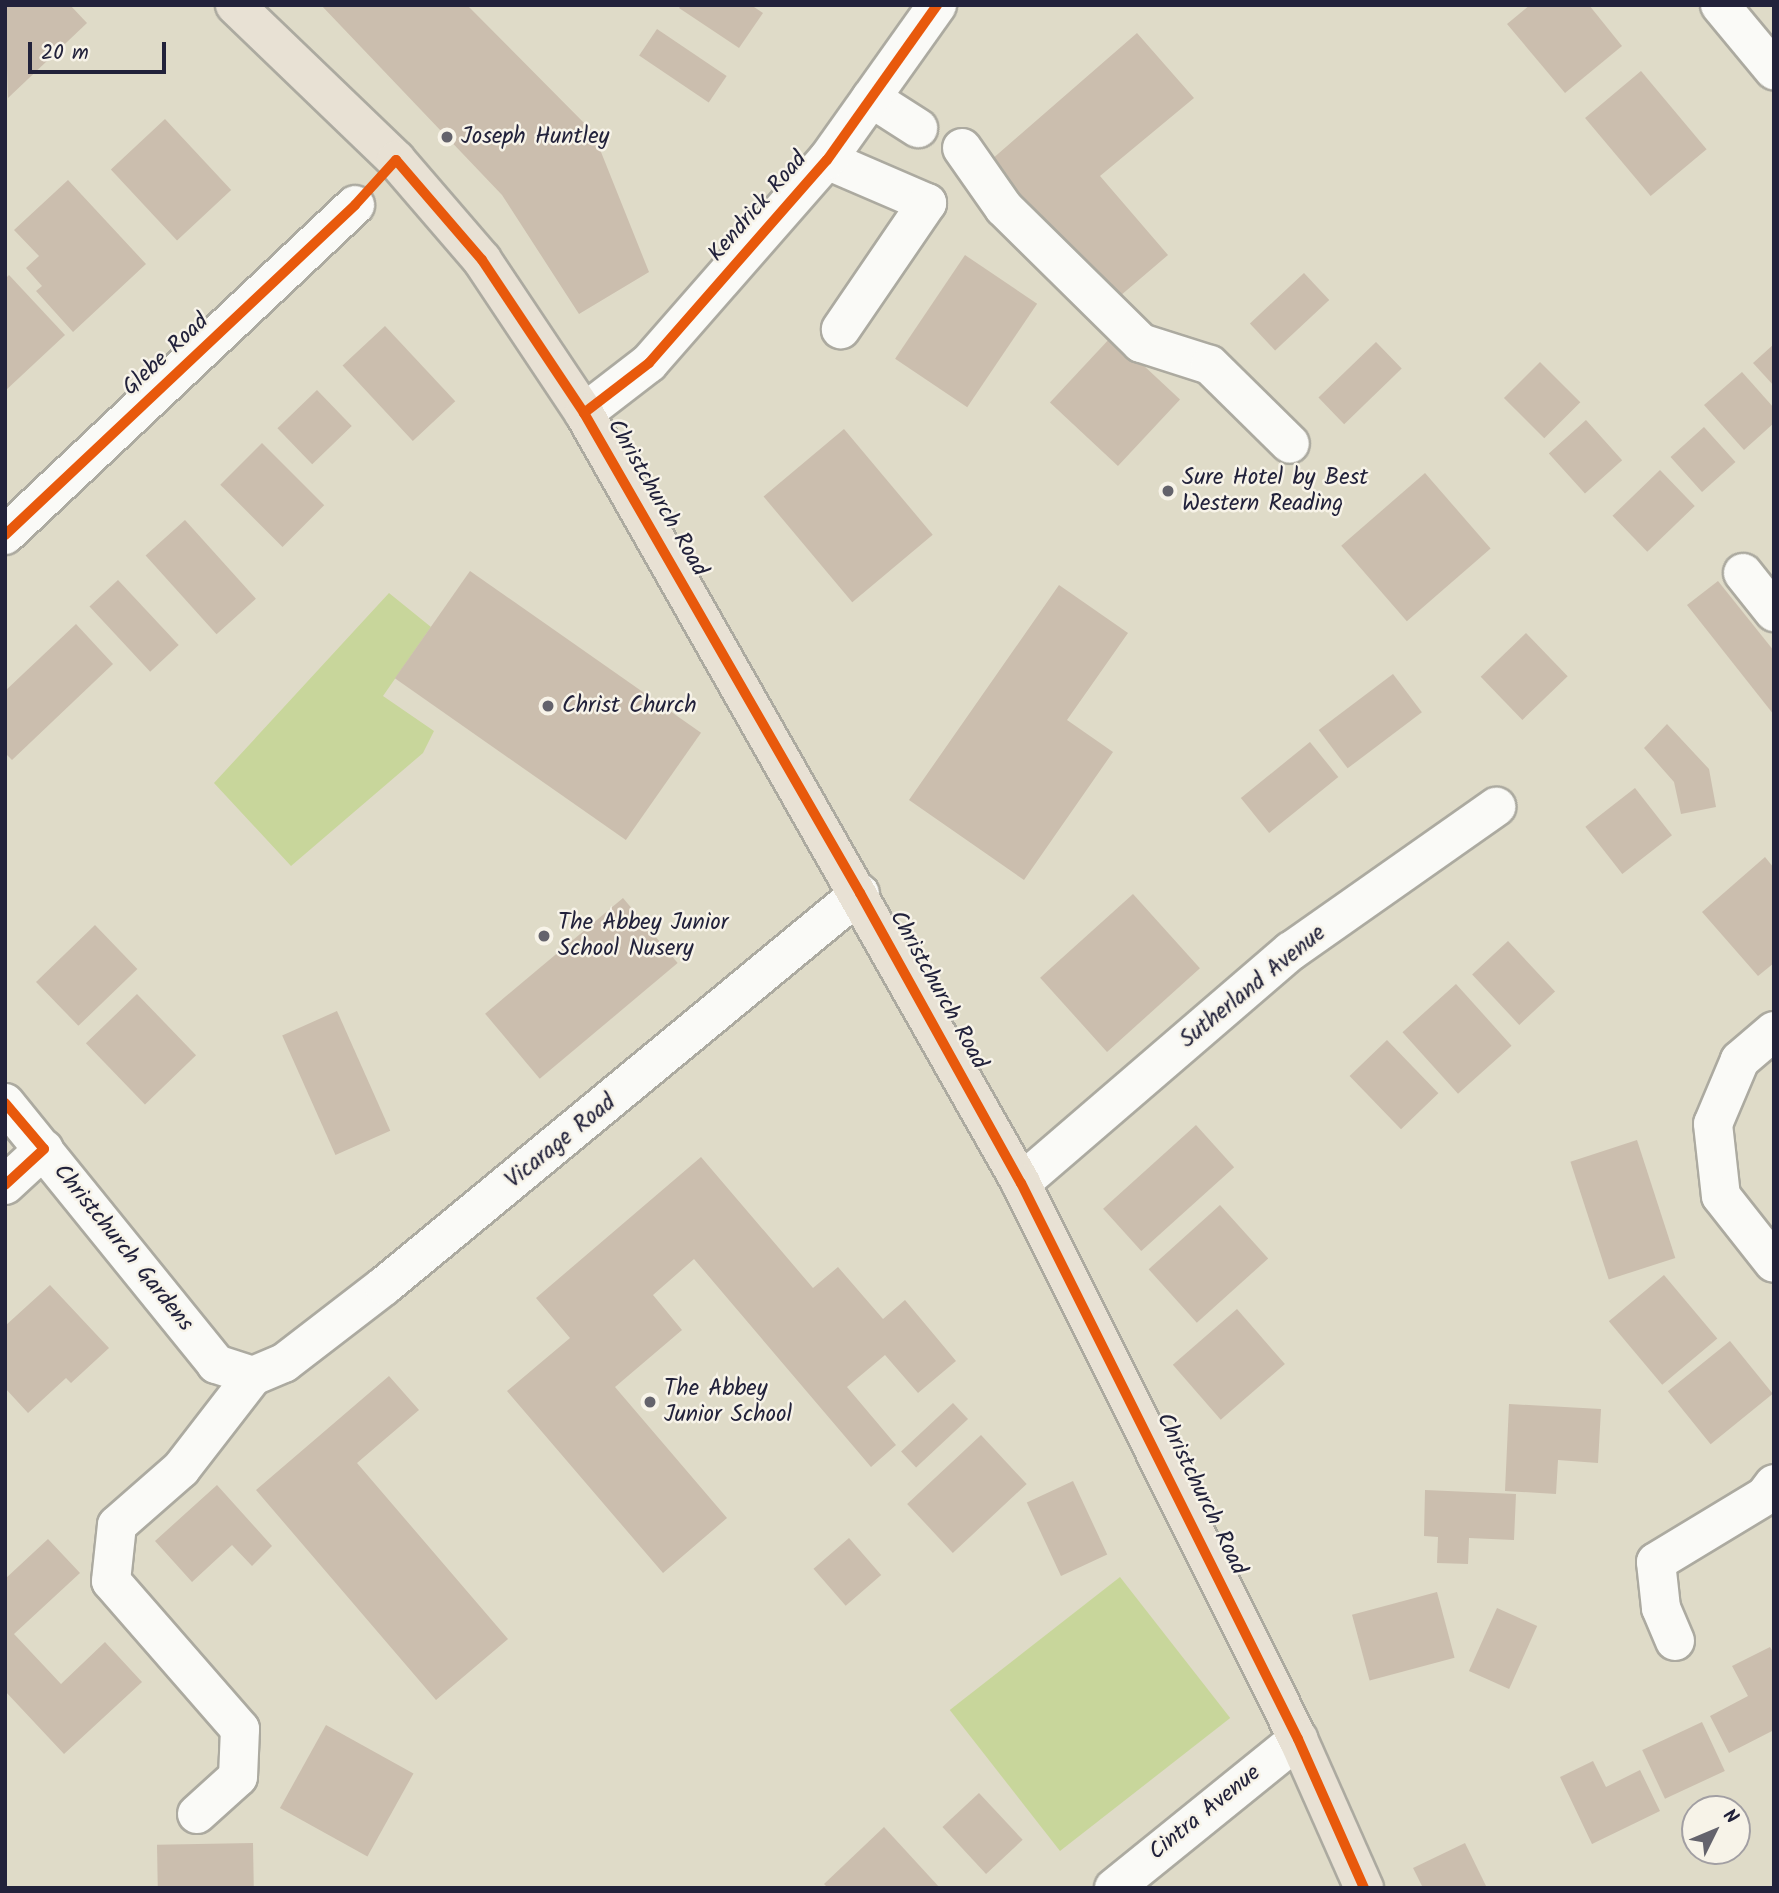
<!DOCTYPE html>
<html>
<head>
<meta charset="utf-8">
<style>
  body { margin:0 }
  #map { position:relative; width:1779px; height:1893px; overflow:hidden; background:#dfdbc8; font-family:Kalam,sans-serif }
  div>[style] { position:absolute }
  .green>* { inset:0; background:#c8d69b; transform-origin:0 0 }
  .building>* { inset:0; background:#cbbeae; transform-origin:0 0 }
  .roads { filter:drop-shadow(2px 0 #acaaa0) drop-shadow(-2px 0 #acaaa0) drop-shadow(0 2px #acaaa0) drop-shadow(0 -2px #acaaa0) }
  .minor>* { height:38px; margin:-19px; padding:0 19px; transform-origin:19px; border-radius:19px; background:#fafaf7 }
  .major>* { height:38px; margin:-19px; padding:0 19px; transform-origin:19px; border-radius:19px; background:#e8e1d4 }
  .cycleway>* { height:10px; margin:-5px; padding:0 5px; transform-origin:5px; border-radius:5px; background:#e8590c }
  .dots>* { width:19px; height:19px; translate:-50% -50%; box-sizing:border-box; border:4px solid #f7f3e8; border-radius:50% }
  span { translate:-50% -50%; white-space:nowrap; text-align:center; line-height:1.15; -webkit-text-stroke:5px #f7f3e8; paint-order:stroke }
  .poi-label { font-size:23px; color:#22223b }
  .left { translate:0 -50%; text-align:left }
  .street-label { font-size:23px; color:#22223b }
  .frame { position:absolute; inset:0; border:7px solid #22223b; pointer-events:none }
  .north { position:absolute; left:1681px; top:1795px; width:70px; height:70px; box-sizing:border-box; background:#f7f3e8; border:2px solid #a29fa3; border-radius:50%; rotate:47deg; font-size:19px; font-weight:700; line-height:28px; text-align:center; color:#22223b }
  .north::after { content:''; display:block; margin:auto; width:24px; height:32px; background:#64636c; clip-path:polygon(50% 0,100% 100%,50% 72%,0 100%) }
  .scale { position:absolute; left:28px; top:42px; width:138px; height:32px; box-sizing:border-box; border:4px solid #22223b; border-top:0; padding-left:9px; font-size:21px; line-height:24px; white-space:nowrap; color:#22223b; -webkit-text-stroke:5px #f7f3e8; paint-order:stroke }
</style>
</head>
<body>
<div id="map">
  <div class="green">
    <div style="clip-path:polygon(389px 593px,431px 627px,383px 696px,434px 731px,423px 753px,291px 866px,214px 783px)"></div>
    <div style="left:1120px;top:1577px;width:179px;height:216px;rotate:52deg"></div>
  </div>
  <div class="building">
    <div style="clip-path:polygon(5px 5px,70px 5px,87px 23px,8px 98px)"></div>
    <div style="clip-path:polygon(321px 5px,467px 5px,593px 132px,649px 272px,579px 314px,502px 195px)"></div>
    <div style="clip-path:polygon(681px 5px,751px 5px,763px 13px,739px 48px,679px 8px)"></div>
    <div style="clip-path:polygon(1530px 5px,1589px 5px,1622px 46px,1565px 93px,1507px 24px)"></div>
    <div style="left:657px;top:29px;width:84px;height:32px;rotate:34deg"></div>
    <div style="clip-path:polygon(1137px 33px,1194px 98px,1100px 176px,1168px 255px,1113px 302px,991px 160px)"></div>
    <div style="left:1641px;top:71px;width:102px;height:73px;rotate:50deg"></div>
    <div style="left:165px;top:119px;width:97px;height:74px;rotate:47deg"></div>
    <div style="clip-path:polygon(68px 180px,146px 264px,73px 332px,36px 291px,42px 286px,26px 268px,39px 256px,14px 230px)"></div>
    <div style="left:965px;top:255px;width:87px;height:125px;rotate:34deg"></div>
    <div style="left:1304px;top:273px;width:37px;height:74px;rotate:47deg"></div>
    <div style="clip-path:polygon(9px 275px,65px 335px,5px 391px,5px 279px)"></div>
    <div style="left:385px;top:326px;width:103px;height:58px;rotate:47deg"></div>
    <div style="left:1112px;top:336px;width:93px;height:91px;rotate:43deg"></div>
    <div style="left:1376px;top:342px;width:37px;height:80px;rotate:46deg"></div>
    <div style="clip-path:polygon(1774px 344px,1774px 386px,1753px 363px)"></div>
    <div style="left:1540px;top:362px;width:57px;height:51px;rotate:45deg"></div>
    <div style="clip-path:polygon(1742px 372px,1774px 408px,1774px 423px,1744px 450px,1704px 405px)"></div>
    <div style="left:317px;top:390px;width:50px;height:55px;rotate:46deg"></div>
    <div style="left:1586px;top:420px;width:54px;height:50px;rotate:48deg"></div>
    <div style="left:1704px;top:427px;width:47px;height:45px;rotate:48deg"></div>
    <div style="left:844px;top:429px;width:138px;height:105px;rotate:50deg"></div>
    <div style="left:262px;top:443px;width:88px;height:59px;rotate:45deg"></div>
    <div style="left:1660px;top:470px;width:50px;height:66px;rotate:46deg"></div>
    <div style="left:1425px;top:473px;width:100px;height:111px;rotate:49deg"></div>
    <div style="left:185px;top:520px;width:106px;height:53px;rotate:48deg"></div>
    <div style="left:470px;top:571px;width:282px;height:131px;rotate:35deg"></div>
    <div style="left:118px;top:580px;width:89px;height:39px;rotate:47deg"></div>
    <div style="clip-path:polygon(1718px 581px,1774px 651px,1774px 715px,1687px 605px)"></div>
    <div style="clip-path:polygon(1059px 585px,1128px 633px,1067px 720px,1113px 752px,1024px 880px,909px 800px)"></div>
    <div style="clip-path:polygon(76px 624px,113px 664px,12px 760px,5px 753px,5px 691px)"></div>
    <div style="left:1526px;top:633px;width:60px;height:63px;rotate:46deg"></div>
    <div style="left:1393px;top:674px;width:48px;height:93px;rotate:53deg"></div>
    <div style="clip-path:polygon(1667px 724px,1709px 769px,1716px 807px,1681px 814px,1674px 782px,1644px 748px)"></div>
    <div style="left:1310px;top:742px;width:45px;height:89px;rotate:51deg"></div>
    <div style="left:1635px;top:788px;width:60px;height:63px;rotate:52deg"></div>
    <div style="clip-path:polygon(1765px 857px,1774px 868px,1774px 963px,1758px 976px,1702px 912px)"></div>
    <div style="left:1133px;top:894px;width:100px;height:125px;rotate:48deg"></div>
    <div style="left:623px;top:898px;width:85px;height:180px;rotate:50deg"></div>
    <div style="left:95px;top:925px;width:61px;height:82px;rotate:46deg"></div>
    <div style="left:1508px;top:941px;width:69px;height:49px;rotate:47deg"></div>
    <div style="left:1456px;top:984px;width:83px;height:72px;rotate:48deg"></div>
    <div style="left:137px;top:994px;width:85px;height:71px;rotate:46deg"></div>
    <div style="left:337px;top:1011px;width:131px;height:60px;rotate:66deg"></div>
    <div style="left:1387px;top:1040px;width:74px;height:52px;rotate:46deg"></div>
    <div style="left:1196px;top:1125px;width:57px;height:125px;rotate:48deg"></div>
    <div style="left:1637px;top:1140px;width:124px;height:70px;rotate:72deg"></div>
    <div style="clip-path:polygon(701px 1157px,813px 1288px,838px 1267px,883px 1319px,905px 1300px,956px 1361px,918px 1393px,885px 1355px,847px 1387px,896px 1445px,871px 1467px,694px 1259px,653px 1295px,682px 1330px,615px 1387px,727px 1518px,663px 1573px,507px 1391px,570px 1338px,536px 1298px)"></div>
    <div style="left:1220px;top:1205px;width:72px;height:96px;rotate:48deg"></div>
    <div style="left:1664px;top:1275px;width:83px;height:72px;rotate:50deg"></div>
    <div style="clip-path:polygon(50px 1285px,109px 1348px,71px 1383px,66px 1378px,28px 1413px,5px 1388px,5px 1326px)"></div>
    <div style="left:1237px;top:1309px;width:73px;height:85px;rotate:49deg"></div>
    <div style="left:1730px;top:1341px;width:68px;height:80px;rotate:51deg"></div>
    <div style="clip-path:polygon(389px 1376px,419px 1410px,357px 1463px,508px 1639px,436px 1700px,256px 1490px)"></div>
    <div style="left:953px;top:1403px;width:22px;height:71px;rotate:47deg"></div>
    <div style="clip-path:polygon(1509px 1404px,1601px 1409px,1598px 1463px,1558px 1460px,1556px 1494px,1505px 1491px)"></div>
    <div style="left:981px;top:1435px;width:67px;height:101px;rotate:47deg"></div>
    <div style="left:1073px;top:1481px;width:81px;height:51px;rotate:65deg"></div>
    <div style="clip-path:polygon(217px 1485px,272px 1546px,252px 1566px,232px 1545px,192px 1582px,155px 1541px)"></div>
    <div style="clip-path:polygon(1425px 1490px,1516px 1494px,1514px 1540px,1469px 1538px,1468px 1564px,1437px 1563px,1438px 1537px,1424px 1536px)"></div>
    <div style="left:849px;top:1538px;width:49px;height:47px;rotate:49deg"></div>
    <div style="clip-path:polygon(48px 1539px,80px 1573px,14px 1634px,61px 1684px,105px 1642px,142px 1682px,64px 1754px,5px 1691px,5px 1579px)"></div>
    <div style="left:1437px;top:1592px;width:68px;height:88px;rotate:75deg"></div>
    <div style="left:1497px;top:1608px;width:44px;height:69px;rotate:24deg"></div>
    <div style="clip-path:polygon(1770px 1647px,1774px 1654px,1774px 1730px,1729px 1753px,1710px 1716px,1748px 1696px,1732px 1666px)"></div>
    <div style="left:1702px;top:1722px;width:54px;height:66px;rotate:65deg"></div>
    <div style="left:326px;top:1725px;width:100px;height:95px;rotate:29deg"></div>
    <div style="clip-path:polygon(1593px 1761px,1606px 1787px,1640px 1770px,1660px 1811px,1592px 1844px,1560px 1777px)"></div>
    <div style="left:979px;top:1793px;width:64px;height:50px;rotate:47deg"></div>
    <div style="clip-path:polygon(884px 1827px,940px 1888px,828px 1888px,824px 1884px)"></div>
    <div style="left:253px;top:1843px;width:45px;height:96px;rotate:89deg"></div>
    <div style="clip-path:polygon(1465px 1843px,1487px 1888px,1423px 1888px,1413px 1868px)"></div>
  </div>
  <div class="roads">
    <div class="minor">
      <div style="left:1720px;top:5px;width:85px;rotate:50.3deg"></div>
      <div style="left:871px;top:98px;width:56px;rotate:32.6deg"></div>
      <div style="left:962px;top:148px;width:73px;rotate:55deg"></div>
      <div style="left:1004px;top:208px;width:192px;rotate:44.6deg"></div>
      <div style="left:1141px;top:343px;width:72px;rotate:17.7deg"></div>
      <div style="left:1210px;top:365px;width:112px;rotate:44.6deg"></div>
      <div style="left:827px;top:160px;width:109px;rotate:23.3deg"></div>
      <div style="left:927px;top:203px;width:153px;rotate:124.3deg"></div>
      <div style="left:584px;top:413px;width:82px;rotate:-37.6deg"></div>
      <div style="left:649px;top:363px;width:270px;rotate:-48.8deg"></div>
      <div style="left:827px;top:160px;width:190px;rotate:-54.6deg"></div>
      <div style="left:5px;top:535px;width:481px;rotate:-43.3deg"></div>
      <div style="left:1743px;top:573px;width:50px;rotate:51.5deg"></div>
      <div style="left:1774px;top:1031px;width:45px;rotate:139.5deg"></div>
      <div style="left:1740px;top:1060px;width:69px;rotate:112.9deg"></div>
      <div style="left:1713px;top:1124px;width:72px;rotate:83.7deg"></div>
      <div style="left:1721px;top:1196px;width:85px;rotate:51.7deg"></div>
      <div style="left:5px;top:1103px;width:336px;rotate:51deg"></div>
      <div style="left:216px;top:1364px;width:39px;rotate:18deg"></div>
      <div style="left:1021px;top:1183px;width:356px;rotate:-40.7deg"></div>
      <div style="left:1291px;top:951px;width:251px;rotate:-35.1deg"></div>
      <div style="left:5px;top:1185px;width:53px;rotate:-42.7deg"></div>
      <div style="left:1675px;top:1641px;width:36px;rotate:-113deg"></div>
      <div style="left:1661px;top:1608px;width:46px;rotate:-96.2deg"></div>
      <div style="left:1656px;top:1562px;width:127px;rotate:-31.2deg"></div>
      <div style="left:1765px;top:1496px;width:15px;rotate:-53deg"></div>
      <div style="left:197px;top:1814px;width:55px;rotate:-42.1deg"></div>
      <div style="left:238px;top:1777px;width:48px;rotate:-87.6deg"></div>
      <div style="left:240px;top:1729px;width:196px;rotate:-131.1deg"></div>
      <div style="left:111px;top:1581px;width:56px;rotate:-83.9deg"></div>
      <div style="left:117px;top:1525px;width:85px;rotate:-41.2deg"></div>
      <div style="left:181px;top:1469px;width:118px;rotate:-52.3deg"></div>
      <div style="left:253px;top:1376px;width:34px;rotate:-23deg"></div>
      <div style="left:284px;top:1363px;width:126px;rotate:-37.6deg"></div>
      <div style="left:384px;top:1286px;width:617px;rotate:-39.54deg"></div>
      <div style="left:1114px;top:1888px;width:237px;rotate:-39deg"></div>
    </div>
    <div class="major">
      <div style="left:235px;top:5px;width:223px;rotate:43.9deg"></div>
      <div style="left:396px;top:160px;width:132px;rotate:49.3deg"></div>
      <div style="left:482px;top:260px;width:184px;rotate:56.3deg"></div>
      <div style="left:584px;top:413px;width:885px;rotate:60.42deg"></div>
      <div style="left:1021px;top:1183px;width:621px;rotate:63.52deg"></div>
      <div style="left:1298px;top:1739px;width:163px;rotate:66.1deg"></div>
    </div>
  </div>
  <div class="cycleway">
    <div style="left:584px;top:413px;width:82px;rotate:-37.6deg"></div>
    <div style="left:649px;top:363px;width:270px;rotate:-48.8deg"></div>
    <div style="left:827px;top:160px;width:190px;rotate:-54.6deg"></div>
    <div style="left:5px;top:535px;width:481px;rotate:-43.3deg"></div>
    <div style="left:355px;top:205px;width:61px;rotate:-47.7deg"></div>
    <div style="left:396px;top:160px;width:132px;rotate:49.3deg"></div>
    <div style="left:482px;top:260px;width:184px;rotate:56.3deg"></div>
    <div style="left:584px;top:413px;width:554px;rotate:60.1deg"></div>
    <div style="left:860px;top:893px;width:332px;rotate:61deg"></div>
    <div style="left:1021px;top:1183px;width:621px;rotate:63.52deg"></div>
    <div style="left:1298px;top:1739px;width:163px;rotate:66.1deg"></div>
    <div style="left:5px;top:1103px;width:60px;rotate:49.7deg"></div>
    <div style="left:44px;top:1149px;width:53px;rotate:137.3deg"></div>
  </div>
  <div class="dots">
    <div style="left:447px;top:137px;background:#64636c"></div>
    <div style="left:1168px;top:491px;background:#64636c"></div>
    <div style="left:548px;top:706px;background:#64636c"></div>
    <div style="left:544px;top:936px;background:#64636c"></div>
    <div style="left:650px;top:1402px;background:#64636c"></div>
  </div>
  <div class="poi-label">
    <span class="left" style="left:461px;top:137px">Joseph Huntley</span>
    <span class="left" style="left:1182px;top:491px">Sure Hotel by Best<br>Western Reading</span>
    <span class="left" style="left:562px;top:706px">Christ Church</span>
    <span class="left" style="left:558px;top:936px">The Abbey Junior<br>School Nusery</span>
    <span class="left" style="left:664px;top:1402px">The Abbey<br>Junior School</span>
  </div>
  <div class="street-label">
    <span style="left:758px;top:207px;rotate:-49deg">Kendrick Road</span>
    <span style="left:166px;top:355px;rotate:-43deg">Glebe Road</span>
    <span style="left:657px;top:498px;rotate:60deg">Christchurch Road</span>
    <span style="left:1253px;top:987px;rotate:-39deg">Sutherland Avenue</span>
    <span style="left:938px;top:990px;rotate:61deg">Christchurch Road</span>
    <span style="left:561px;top:1142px;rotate:-39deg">Vicarage Road</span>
    <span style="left:123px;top:1248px;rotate:51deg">Christchurch Gardens</span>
    <span style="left:1201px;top:1494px;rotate:64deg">Christchurch Road</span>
    <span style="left:1205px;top:1813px;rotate:-39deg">Cintra Avenue</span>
  </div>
  <div class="frame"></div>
  <div class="north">N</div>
  <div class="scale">20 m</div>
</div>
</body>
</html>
